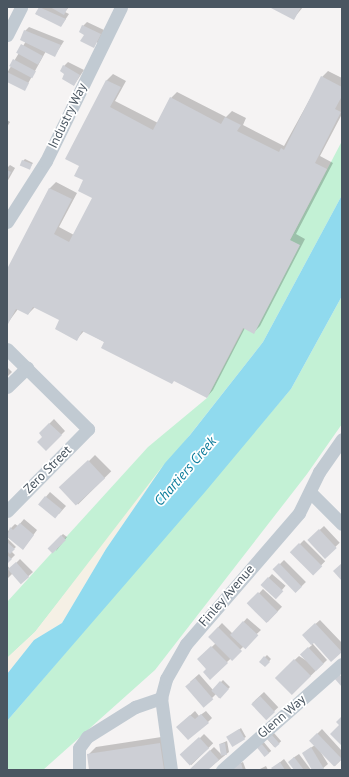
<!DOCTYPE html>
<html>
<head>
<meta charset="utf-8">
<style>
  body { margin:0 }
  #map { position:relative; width:349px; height:777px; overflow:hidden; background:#f5f3f3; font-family:"PT Sans",sans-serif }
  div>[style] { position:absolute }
  .green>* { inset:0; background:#c3f1d5 }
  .sand>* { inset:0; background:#f5f0e5 }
  .water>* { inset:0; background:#90daee }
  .shadow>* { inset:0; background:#0003; transform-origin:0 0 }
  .building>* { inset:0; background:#cdcfd5; transform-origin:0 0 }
  .minor>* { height:13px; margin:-6.5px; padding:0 6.5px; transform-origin:6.5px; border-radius:6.5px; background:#c1cad2 }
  span { translate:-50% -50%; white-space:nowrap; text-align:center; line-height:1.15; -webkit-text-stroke:3.5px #fff; paint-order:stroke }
  .street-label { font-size:13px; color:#4a5661 }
  .water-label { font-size:14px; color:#0c7c9b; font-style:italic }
  .frame { position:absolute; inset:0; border:8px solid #4a5661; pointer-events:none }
</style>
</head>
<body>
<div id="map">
  <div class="green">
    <div style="clip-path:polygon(342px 141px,342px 195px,263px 342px,35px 632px,7px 658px,7px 602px,148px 447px,207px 398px)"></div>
    <div style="clip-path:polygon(342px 296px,342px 424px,307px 474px,155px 670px,43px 770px,7px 770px,7px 721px,291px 389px)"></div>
  </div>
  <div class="sand">
    <div style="clip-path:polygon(165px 463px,106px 549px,62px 623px,34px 640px,7px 674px,7px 658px,35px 632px)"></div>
  </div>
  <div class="water">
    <div style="clip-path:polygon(342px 195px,342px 296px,291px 389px,205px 492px,7px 721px,7px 674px,34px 640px,62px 623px,106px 549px,165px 463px,190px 435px,263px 342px)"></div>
  </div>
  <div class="shadow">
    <div style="clip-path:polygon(40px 7px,69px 7px,65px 12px,69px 14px,61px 26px,36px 14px)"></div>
    <div style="clip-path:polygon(272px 7px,303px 7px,294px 18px)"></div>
    <div style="clip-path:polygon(87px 22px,104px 30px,98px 43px,85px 34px,83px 26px)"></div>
    <div style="clip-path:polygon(29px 27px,64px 41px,55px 55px,46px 51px,25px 89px,7px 80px,7px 73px,26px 41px,25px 31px)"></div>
    <div style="clip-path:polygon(68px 62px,84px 70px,74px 85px,66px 73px,64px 66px)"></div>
    <div style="clip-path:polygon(328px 71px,342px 78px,342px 114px,320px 156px,333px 163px,296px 234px,305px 239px,260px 326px,254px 332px,245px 328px,213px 390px,207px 397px,84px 331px,77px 339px,61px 320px,35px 307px,28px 314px,18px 309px,7px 324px,7px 271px,50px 188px,56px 182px,77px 193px,59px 227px,74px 235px,93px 198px,80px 166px,107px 80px,113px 74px,126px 81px,115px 101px,158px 123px,171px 98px,177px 92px,226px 117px,232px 111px,246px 118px,243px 125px,284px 146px,322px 77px)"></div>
    <div style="clip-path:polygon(7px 120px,10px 122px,7px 127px)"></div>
    <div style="clip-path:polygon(25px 159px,33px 163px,29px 169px,23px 161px)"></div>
    <div style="clip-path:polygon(10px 165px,15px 168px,7px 182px,7px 168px)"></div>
    <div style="clip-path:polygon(7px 367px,12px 372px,7px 377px)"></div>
    <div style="clip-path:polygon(54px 419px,65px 431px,46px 450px,44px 437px,40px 433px)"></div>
    <div style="left:95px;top:455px;width:23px;height:47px;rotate:45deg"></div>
    <div style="clip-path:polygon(50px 492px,66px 506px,59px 514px,39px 505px)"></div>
    <div style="clip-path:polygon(24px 519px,37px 530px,23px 549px,7px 535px,7px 532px,15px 524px,18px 526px)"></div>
    <div style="left:324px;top:526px;width:23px;height:21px;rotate:47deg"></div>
    <div style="clip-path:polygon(63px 534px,67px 537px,56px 551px,61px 536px)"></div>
    <div style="clip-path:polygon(7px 538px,16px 547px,11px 551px,15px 555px,7px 563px)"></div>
    <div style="left:304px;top:540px;width:30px;height:17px;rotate:45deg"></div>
    <div style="clip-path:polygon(20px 559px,33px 572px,22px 582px,13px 573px,7px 579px,7px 565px,10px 569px)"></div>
    <div style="left:284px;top:560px;width:31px;height:14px;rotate:45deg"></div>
    <div style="left:272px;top:574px;width:18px;height:14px;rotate:41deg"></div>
    <div style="left:263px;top:589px;width:26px;height:21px;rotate:43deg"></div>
    <div style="clip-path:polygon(247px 618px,261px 630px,210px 678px,207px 670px,199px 659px,216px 643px,209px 637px,222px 623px,233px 634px)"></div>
    <div style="clip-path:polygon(320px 620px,342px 643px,342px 651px,331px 661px,314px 642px,312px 643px,327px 660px,292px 694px,285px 669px,299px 656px,307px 661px,301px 655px,312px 645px,303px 635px)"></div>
    <div style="clip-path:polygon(267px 655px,271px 659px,265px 666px,260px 662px)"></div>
    <div style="clip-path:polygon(199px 674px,213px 690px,223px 680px,230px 687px,219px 698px,216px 694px,204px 706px,190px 682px)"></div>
    <div style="left:264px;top:692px;width:21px;height:16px;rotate:47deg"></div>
    <div style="clip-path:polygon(195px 711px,199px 716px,206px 711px,212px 718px,208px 722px,182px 723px)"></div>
    <div style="clip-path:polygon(241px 728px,246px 737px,244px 738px,230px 736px)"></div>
    <div style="clip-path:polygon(322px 729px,342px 751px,342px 759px,335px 766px,320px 751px,328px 764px,321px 770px,313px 770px,303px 753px,315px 745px,311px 740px)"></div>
    <div style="left:274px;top:733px;width:11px;height:9px;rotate:49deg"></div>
    <div style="left:204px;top:734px;width:13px;height:31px;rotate:45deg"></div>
    <div style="clip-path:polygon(168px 736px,170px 770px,90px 770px,88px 755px,96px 747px)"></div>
    <div style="clip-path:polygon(227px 741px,229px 752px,207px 770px,190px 770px,214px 747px,222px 755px,220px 744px)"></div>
    <div style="left:263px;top:741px;width:13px;height:8px;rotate:51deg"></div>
    <div style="clip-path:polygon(299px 754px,311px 770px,295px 770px,293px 758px)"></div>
    <div style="clip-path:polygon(284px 759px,292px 770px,274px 770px,273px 768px)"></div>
    <div style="clip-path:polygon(243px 762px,246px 770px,232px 770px,233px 766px)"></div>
    <div style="clip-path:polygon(266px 766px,268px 770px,258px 770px)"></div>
  </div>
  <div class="building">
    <div style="clip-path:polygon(39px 7px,66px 19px,61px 27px,35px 14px)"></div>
    <div style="clip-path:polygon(50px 7px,68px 7px,64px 15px)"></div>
    <div style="clip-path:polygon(269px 7px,301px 7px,294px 20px)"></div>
    <div style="clip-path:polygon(82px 25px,101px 34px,94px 48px,80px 41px,84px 35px,79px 32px)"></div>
    <div style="clip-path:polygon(24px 30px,61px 45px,55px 57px,20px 40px)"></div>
    <div style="left:21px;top:44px;width:25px;height:10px;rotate:29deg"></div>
    <div style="left:13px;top:59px;width:26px;height:8px;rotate:28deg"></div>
    <div style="clip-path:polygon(63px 65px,80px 75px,74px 86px,62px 79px,64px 74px,60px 71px)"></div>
    <div style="clip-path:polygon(7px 72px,29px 83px,25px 91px,7px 82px)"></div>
    <div style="clip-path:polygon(321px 76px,342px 87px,342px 96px,335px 109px,341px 112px,315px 163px,327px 169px,290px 240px,300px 245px,254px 334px,243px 328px,207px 398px,174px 381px,172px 384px,101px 348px,104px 342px,82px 331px,77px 341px,55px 329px,59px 320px,33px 307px,28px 315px,16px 309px,7px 326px,7px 269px,49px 188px,72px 199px,54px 234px,69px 242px,92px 198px,78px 191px,83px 180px,74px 176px,79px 166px,65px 159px,106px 80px,121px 87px,110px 107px,153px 130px,170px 97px,221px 124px,225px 117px,241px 125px,237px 131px,279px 152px,281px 148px,284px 150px)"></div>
    <div style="left:22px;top:160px;width:11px;height:6px;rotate:22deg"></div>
    <div style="clip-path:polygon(7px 170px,11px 172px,7px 180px)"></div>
    <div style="clip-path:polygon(49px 423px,62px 435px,46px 451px,37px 442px,42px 437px,39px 433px)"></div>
    <div style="left:88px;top:460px;width:25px;height:40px;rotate:47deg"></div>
    <div style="left:45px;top:496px;width:22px;height:11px;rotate:39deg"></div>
    <div style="clip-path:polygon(20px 523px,34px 535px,23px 550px,7px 537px,10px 527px,13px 530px)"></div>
    <div style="left:319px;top:529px;width:26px;height:16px;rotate:47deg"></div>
    <div style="left:61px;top:535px;width:7px;height:19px;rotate:45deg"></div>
    <div style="clip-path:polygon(7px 542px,15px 549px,10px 554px,7px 551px)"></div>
    <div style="left:299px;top:543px;width:33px;height:13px;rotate:45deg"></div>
    <div style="clip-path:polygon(7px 555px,12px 559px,7px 564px)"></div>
    <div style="left:16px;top:562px;width:20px;height:11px;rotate:49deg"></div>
    <div style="left:279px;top:563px;width:33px;height:9px;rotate:46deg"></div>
    <div style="clip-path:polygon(342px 563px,342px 581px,333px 571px)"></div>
    <div style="left:268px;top:577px;width:21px;height:11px;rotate:43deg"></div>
    <div style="left:258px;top:592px;width:28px;height:16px;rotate:45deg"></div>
    <div style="left:243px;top:621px;width:21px;height:19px;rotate:43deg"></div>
    <div style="clip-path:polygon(315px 623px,342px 652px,331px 662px,314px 643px,311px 645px,302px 635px)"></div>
    <div style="left:218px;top:627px;width:34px;height:14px;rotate:45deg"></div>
    <div style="clip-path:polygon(211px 646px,228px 663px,210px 680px,203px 672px,206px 669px,197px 659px)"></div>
    <div style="left:308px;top:647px;width:23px;height:11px;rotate:47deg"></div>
    <div style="clip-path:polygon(264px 656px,270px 662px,265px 667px,259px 662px)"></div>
    <div style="left:294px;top:659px;width:24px;height:27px;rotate:45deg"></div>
    <div style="clip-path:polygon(339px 674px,342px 677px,342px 687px,334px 678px)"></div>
    <div style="left:195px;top:678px;width:28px;height:13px;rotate:49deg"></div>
    <div style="left:220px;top:681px;width:12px;height:13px;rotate:42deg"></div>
    <div style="left:260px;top:696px;width:22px;height:12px;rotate:47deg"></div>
    <div style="clip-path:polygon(201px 714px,209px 723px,188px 740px,176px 727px,190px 715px,195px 719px)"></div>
    <div style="clip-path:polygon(341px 717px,342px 718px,342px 746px,330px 734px,339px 725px,336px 722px)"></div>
    <div style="left:239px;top:729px;width:12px;height:15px;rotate:59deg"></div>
    <div style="left:317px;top:733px;width:36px;height:11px;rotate:46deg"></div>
    <div style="left:271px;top:734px;width:13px;height:6px;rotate:48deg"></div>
    <div style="left:199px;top:737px;width:15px;height:26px;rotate:48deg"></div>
    <div style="clip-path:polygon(160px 743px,164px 770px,89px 770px,87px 754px)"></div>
    <div style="left:225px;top:743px;width:12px;height:6px;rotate:81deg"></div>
    <div style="left:261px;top:743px;width:13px;height:6px;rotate:51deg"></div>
    <div style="clip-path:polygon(311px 747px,324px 769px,323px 770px,312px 770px,302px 753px)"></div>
    <div style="clip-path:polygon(210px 750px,219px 760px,208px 770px,189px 770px)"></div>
    <div style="clip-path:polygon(294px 757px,304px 770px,294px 770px,288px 762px)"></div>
    <div style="clip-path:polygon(280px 762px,285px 770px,273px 770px,271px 768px)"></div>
    <div style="clip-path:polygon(241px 763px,243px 770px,231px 770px,230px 768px)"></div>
  </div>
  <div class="minor">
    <div style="left:7px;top:35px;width:31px;rotate:-63deg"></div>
    <div style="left:7px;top:222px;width:72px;rotate:-57.4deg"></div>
    <div style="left:46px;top:161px;width:171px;rotate:-64deg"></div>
    <div style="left:7px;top:349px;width:114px;rotate:44.6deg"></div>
    <div style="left:88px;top:429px;width:115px;rotate:134.6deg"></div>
    <div style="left:7px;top:387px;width:28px;rotate:-44deg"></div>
    <div style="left:310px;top:492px;width:45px;rotate:45deg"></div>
    <div style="left:79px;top:770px;width:22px;rotate:-90deg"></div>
    <div style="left:79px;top:748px;width:14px;rotate:-54deg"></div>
    <div style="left:87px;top:737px;width:57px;rotate:-32deg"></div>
    <div style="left:135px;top:707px;width:28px;rotate:-19deg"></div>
    <div style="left:171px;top:770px;width:73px;rotate:-97.9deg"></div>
    <div style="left:161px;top:698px;width:20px;rotate:-75deg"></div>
    <div style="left:166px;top:679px;width:40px;rotate:-60.3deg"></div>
    <div style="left:186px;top:644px;width:173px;rotate:-49.2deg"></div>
    <div style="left:299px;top:513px;width:46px;rotate:-64deg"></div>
    <div style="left:319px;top:472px;width:40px;rotate:-55.1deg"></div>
    <div style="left:222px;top:770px;width:160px;rotate:-41.5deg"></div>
  </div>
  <div class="street-label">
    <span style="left:68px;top:116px;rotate:-64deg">Industry Way</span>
    <span style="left:48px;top:470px;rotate:-45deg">Zero Street</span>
    <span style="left:227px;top:596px;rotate:-49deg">Finley Avenue</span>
    <span style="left:282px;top:717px;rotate:-41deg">Glenn Way</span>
  </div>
  <div class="water-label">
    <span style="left:185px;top:471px;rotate:-49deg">Chartiers Creek</span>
  </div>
  <div class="frame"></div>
</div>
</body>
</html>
